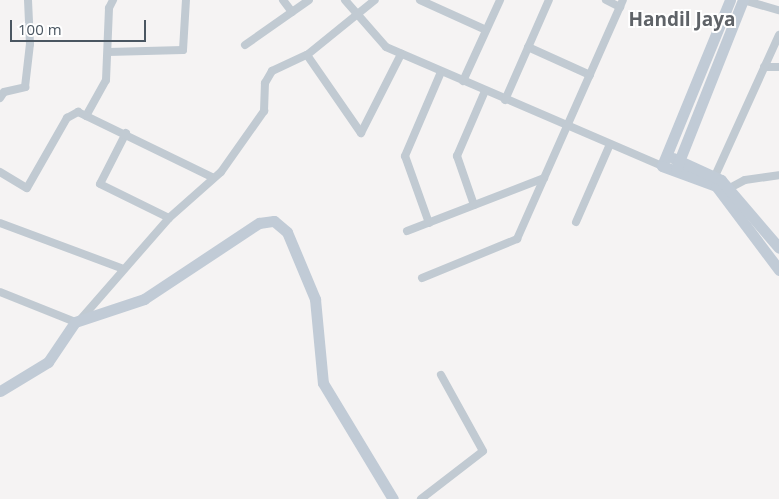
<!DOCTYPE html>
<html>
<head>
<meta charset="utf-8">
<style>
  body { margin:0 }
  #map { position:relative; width:779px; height:499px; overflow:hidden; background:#f5f3f3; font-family:"Open Sans",sans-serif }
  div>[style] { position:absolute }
  .street>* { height:8px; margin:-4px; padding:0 4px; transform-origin:4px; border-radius:4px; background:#c1cad2 }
  .secondary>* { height:11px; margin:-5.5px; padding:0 5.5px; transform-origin:5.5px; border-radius:5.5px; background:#c1cbd6 }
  span { translate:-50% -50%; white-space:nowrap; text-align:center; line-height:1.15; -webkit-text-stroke:4px #fff; paint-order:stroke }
  .quarter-label { font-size:19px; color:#5f6368; font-weight:700 }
  .scale { position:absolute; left:10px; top:20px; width:136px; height:22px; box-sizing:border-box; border:2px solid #4a5661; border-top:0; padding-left:6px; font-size:15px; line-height:18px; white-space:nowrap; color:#4a5661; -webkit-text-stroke:4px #fff; paint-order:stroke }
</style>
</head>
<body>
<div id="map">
  <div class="street">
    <div style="left:283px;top:0;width:15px;rotate:53deg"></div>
    <div style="left:345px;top:0;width:62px;rotate:48.9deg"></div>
    <div style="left:386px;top:47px;width:301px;rotate:23.3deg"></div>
    <div style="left:420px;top:0;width:72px;rotate:24.4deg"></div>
    <div style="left:606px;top:0;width:16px;rotate:27deg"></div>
    <div style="left:743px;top:0;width:37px;rotate:16deg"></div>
    <div style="left:245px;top:45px;width:78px;rotate:-35.1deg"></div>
    <div style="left:528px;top:47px;width:68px;rotate:24.3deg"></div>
    <div style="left:108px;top:52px;width:75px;rotate:-1.5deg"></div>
    <div style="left:183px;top:50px;width:50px;rotate:-86.6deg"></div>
    <div style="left:307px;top:55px;width:95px;rotate:55.3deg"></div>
    <div style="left:361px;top:133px;width:89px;rotate:-63.1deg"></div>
    <div style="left:764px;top:67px;width:15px"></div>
    <div style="left:463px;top:81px;width:89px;rotate:-65.4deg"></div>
    <div style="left:0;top:98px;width:7px;rotate:-56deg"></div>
    <div style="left:4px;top:92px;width:22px;rotate:-13deg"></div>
    <div style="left:25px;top:87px;width:43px;rotate:-83.4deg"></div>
    <div style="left:30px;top:44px;width:44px;rotate:-92.6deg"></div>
    <div style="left:505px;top:100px;width:109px;rotate:-66.3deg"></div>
    <div style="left:86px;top:116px;width:41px;rotate:-60.9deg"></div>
    <div style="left:106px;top:80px;width:72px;rotate:-87.6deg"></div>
    <div style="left:109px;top:8px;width:9px;rotate:-63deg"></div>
    <div style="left:126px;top:133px;width:57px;rotate:117deg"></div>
    <div style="left:100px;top:184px;width:77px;rotate:26.2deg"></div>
    <div style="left:0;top:172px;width:31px;rotate:31deg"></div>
    <div style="left:27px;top:188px;width:81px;rotate:-60.3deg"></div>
    <div style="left:67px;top:118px;width:13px;rotate:-29deg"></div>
    <div style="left:78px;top:112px;width:149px;rotate:25.9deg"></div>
    <div style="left:715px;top:176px;width:155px;rotate:-65.6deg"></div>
    <div style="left:726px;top:190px;width:21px;rotate:-28deg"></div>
    <div style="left:745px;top:180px;width:34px;rotate:-8deg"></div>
    <div style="left:474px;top:205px;width:52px;rotate:-109.1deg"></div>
    <div style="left:457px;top:156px;width:71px;rotate:-66.7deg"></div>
    <div style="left:576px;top:222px;width:85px;rotate:-66.4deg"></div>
    <div style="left:0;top:223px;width:129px;rotate:20.4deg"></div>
    <div style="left:429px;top:223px;width:71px;rotate:-109.7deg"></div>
    <div style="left:405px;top:156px;width:91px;rotate:-66.8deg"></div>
    <div style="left:407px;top:231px;width:147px;rotate:-21.1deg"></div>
    <div style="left:422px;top:278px;width:103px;rotate:-22.3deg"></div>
    <div style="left:517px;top:239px;width:261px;rotate:-66.1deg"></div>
    <div style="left:0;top:292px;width:81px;rotate:21.8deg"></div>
    <div style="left:80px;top:320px;width:135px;rotate:-48.9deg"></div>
    <div style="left:169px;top:218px;width:69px;rotate:-41.5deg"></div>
    <div style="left:221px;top:172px;width:75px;rotate:-54.8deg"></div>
    <div style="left:264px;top:111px;width:28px;rotate:-88deg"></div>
    <div style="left:265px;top:83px;width:14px;rotate:-60deg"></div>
    <div style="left:272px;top:71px;width:38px;rotate:-25deg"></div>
    <div style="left:307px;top:55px;width:87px;rotate:-39deg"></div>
    <div style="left:421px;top:499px;width:78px;rotate:-37.7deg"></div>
    <div style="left:483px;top:451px;width:87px;rotate:-118.9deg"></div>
  </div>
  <div class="secondary">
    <div style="left:730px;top:0;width:179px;rotate:112.3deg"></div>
    <div style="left:662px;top:166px;width:58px;rotate:20.3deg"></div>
    <div style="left:716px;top:186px;width:105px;rotate:53.1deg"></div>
    <div style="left:673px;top:158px;width:53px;rotate:24.6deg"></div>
    <div style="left:721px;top:180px;width:89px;rotate:49.5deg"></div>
    <div style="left:676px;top:169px;width:182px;rotate:-68.4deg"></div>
    <div style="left:0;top:391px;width:56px;rotate:-31.1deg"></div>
    <div style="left:48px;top:362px;width:48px;rotate:-56deg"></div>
    <div style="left:75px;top:322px;width:73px;rotate:-18.4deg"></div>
    <div style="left:144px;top:299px;width:138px;rotate:-33.5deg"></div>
    <div style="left:259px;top:223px;width:15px;rotate:-8deg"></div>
    <div style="left:274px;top:221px;width:17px;rotate:40deg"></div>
    <div style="left:287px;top:232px;width:73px;rotate:67.3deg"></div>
    <div style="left:315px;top:299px;width:84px;rotate:84.6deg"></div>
    <div style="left:323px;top:383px;width:135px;rotate:58.9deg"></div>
  </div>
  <div class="quarter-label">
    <span style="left:682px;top:20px">Handil Jaya</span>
  </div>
  <div class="scale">100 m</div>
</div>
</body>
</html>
